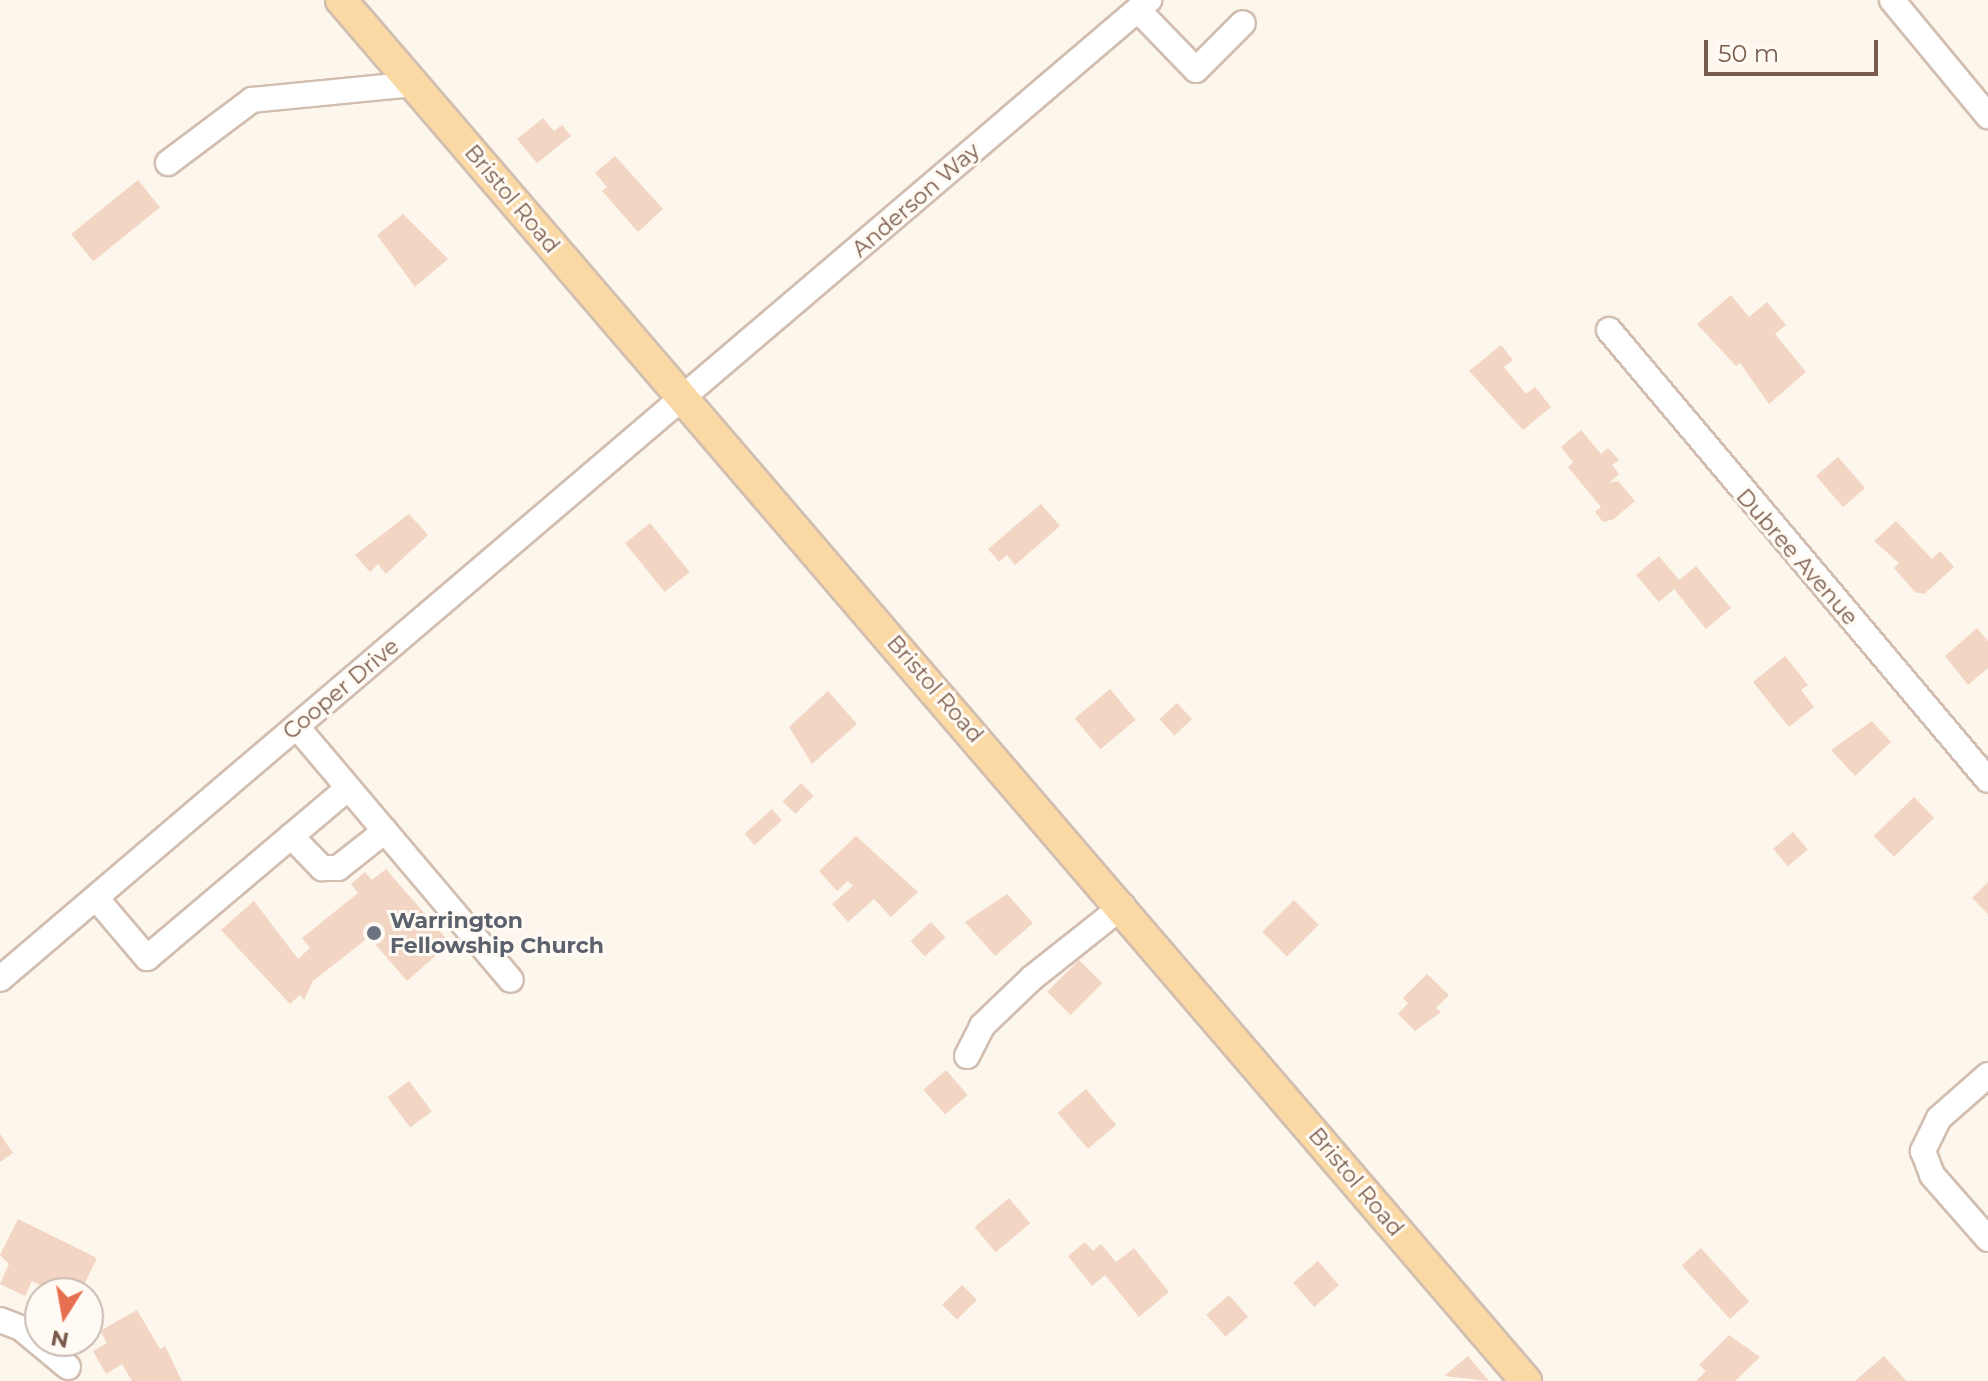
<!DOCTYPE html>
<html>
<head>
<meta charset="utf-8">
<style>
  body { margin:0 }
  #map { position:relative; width:1988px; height:1381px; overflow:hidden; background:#fdf6ec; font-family:Montserrat,sans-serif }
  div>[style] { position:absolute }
  .building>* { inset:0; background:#f3d5c3; transform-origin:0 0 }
  .roads { filter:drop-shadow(2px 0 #d1beb0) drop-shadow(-2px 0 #d1beb0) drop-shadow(0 2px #d1beb0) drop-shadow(0 -2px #d1beb0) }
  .minor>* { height:24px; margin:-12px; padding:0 12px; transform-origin:12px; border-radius:12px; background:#fff }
  .major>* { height:30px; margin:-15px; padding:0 15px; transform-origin:15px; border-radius:15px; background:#fbd9a5 }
  .dots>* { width:22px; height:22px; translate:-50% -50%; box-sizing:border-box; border:4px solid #fffaf3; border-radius:50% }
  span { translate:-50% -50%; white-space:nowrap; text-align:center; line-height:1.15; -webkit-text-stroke:6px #fffaf3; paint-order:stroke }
  .street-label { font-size:22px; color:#7a5c4d }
  .worship-label { font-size:22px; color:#5b616d; font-weight:700 }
  .left { translate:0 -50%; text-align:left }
  .north { position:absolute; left:24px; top:1277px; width:80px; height:80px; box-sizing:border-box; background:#fffaf3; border:2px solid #cabbb1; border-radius:50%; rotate:191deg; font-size:22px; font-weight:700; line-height:32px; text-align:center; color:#7a5c4d }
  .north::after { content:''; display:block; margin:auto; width:28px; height:36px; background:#e76f51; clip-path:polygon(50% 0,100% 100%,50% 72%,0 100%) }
  .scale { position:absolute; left:1704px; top:40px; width:174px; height:36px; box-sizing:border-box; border:4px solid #7a5c4d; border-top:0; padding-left:10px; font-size:24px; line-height:28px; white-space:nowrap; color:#7a5c4d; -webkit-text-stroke:6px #fffaf3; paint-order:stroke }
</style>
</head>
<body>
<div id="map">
  <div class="building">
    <div style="clip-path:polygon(543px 118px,554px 131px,562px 125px,571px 136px,537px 163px,517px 139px)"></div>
    <div style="clip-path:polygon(615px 156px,663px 209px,638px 232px,602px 191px,607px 187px,595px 173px)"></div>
    <div style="left:138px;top:180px;width:35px;height:86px;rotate:51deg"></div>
    <div style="clip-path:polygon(403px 214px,448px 259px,415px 287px,377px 235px)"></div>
    <div style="clip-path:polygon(1731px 295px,1749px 317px,1767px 302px,1786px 325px,1775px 334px,1806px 372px,1769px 404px,1740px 363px,1736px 366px,1697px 324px)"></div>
    <div style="clip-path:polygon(1501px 345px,1513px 360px,1504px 367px,1526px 394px,1535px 387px,1551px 407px,1523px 430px,1469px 371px)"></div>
    <div style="clip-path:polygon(1581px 430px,1601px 454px,1608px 448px,1619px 460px,1612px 465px,1619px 474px,1609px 483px,1618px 481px,1635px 501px,1614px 519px,1603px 522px,1595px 512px,1601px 507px,1568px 467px,1573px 462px,1561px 447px)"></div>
    <div style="left:1838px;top:457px;width:41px;height:29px;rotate:49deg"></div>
    <div style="clip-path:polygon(1041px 504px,1060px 526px,1015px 565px,1007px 555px,999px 562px,988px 549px)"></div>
    <div style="clip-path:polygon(409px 514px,428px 535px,386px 574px,378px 564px,370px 572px,355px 555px)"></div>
    <div style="clip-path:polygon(1896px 521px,1932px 559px,1940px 551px,1954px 567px,1924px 594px,1915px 592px,1894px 568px,1899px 563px,1874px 541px)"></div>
    <div style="left:650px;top:523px;width:63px;height:32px;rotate:51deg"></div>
    <div style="clip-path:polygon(1659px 556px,1679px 580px,1696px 566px,1731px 608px,1706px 629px,1674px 589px,1659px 602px,1636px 575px)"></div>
    <div style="clip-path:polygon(1977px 628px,1988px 641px,1988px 668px,1968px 685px,1945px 656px)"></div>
    <div style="clip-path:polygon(1785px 656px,1808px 685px,1801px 690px,1814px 707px,1789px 727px,1753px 682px)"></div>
    <div style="left:1110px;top:689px;width:40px;height:46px;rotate:50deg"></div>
    <div style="clip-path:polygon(828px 691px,857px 724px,812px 764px,789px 727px)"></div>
    <div style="left:1177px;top:703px;width:22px;height:24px;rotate:47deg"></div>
    <div style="clip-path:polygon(1872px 721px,1891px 742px,1855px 776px,1831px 750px)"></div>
    <div style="left:801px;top:783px;width:18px;height:26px;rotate:45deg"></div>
    <div style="left:1914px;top:797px;width:29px;height:56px;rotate:46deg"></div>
    <div style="left:772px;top:809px;width:15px;height:37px;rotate:48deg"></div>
    <div style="left:1793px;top:832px;width:23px;height:26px;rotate:50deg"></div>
    <div style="clip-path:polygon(856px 836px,918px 892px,891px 917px,874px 899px,848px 922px,832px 904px,853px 886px,848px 881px,837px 891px,819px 871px)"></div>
    <div style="clip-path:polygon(386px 869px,450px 943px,407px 981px,369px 937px,313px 981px,304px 1000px,300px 995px,290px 1004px,221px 930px,254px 901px,298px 959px,310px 948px,302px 938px,358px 893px,351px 884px,365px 872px,372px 880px)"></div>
    <div style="clip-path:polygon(1988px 882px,1988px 914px,1972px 898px)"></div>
    <div style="clip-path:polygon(1007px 894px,1033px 923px,995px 956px,965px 922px)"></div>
    <div style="left:1294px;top:900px;width:35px;height:45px;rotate:45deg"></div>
    <div style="left:931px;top:922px;width:21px;height:28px;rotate:47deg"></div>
    <div style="left:1079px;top:960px;width:33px;height:45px;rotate:45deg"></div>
    <div style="clip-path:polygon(1427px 974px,1449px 995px,1436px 1008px,1441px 1012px,1415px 1031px,1398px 1014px,1408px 1003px,1403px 998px)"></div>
    <div style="left:946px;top:1070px;width:33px;height:30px;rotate:49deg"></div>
    <div style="left:409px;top:1081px;width:38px;height:27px;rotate:53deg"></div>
    <div style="left:1086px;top:1089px;width:47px;height:37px;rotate:50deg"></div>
    <div style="clip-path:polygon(0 1134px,13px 1153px,0 1162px)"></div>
    <div style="left:1009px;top:1198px;width:33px;height:45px;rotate:50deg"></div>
    <div style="clip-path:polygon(18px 1219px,97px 1258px,80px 1293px,40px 1293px,40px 1301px,36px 1299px,42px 1286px,32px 1281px,25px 1296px,0 1284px,9px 1264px,0 1255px)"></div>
    <div style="clip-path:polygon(1085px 1242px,1093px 1251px,1101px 1244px,1116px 1262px,1134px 1248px,1169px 1292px,1139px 1317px,1105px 1275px,1092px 1286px,1068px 1256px)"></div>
    <div style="left:1701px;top:1248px;width:72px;height:26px;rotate:48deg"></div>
    <div style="left:1318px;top:1261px;width:32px;height:33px;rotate:49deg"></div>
    <div style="left:962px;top:1285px;width:21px;height:28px;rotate:45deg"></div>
    <div style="left:1229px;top:1295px;width:29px;height:30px;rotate:49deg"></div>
    <div style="clip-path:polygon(137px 1310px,160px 1349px,165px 1346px,182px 1381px,132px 1381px,122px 1364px,106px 1374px,93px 1351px,107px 1343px,100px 1331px)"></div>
    <div style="clip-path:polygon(1729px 1335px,1760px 1357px,1735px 1381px,1696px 1381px,1706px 1371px,1699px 1365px)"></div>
    <div style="clip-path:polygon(1468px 1356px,1489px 1381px,1444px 1376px)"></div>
    <div style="clip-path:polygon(1884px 1356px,1906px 1381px,1855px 1381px)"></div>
  </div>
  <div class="roads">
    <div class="minor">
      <div style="left:1892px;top:0;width:151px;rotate:50.4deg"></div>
      <div style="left:1138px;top:10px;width:83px;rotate:46deg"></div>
      <div style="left:1196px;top:70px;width:66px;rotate:-45deg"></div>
      <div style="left:168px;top:163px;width:105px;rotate:-36.9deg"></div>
      <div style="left:252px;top:100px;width:163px;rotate:-5.6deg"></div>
      <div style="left:1609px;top:330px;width:588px;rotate:49.9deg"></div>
      <div style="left:297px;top:727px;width:331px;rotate:49.8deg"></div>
      <div style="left:291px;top:836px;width:45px;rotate:45.9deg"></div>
      <div style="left:322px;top:868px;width:16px"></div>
      <div style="left:338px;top:868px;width:60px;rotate:-38.2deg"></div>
      <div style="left:96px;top:898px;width:79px;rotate:49.6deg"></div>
      <div style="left:147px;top:958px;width:263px;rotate:-40.2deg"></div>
      <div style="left:0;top:979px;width:1510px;rotate:-40.43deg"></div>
      <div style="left:967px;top:1056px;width:34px;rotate:-63deg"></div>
      <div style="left:982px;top:1026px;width:69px;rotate:-43.8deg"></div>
      <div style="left:1032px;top:978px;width:116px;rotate:-38.4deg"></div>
      <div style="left:1988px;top:1075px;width:65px;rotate:138.7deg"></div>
      <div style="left:1939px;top:1118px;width:37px;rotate:116deg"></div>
      <div style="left:1923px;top:1151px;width:26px;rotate:69deg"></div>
      <div style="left:1932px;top:1175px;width:85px;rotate:48.8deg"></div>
      <div style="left:0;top:1320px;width:22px;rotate:21deg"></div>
      <div style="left:21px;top:1328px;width:61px;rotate:39.7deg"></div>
    </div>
    <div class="major">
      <div style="left:341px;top:0;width:1820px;rotate:49.37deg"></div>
    </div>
  </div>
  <div class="dots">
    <div style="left:374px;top:933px;background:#6b7280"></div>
  </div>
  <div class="street-label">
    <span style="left:512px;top:199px;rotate:50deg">Bristol Road</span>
    <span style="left:916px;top:200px;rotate:-41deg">Anderson Way</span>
    <span style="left:1797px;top:557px;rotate:49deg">Dubree Avenue</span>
    <span style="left:341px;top:689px;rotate:-40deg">Cooper Drive</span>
    <span style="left:935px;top:689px;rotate:49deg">Bristol Road</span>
    <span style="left:1356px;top:1182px;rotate:50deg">Bristol Road</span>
  </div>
  <div class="worship-label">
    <span class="left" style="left:390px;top:933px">Warrington<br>Fellowship Church</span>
  </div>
  <div class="north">N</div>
  <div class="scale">50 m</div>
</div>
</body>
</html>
